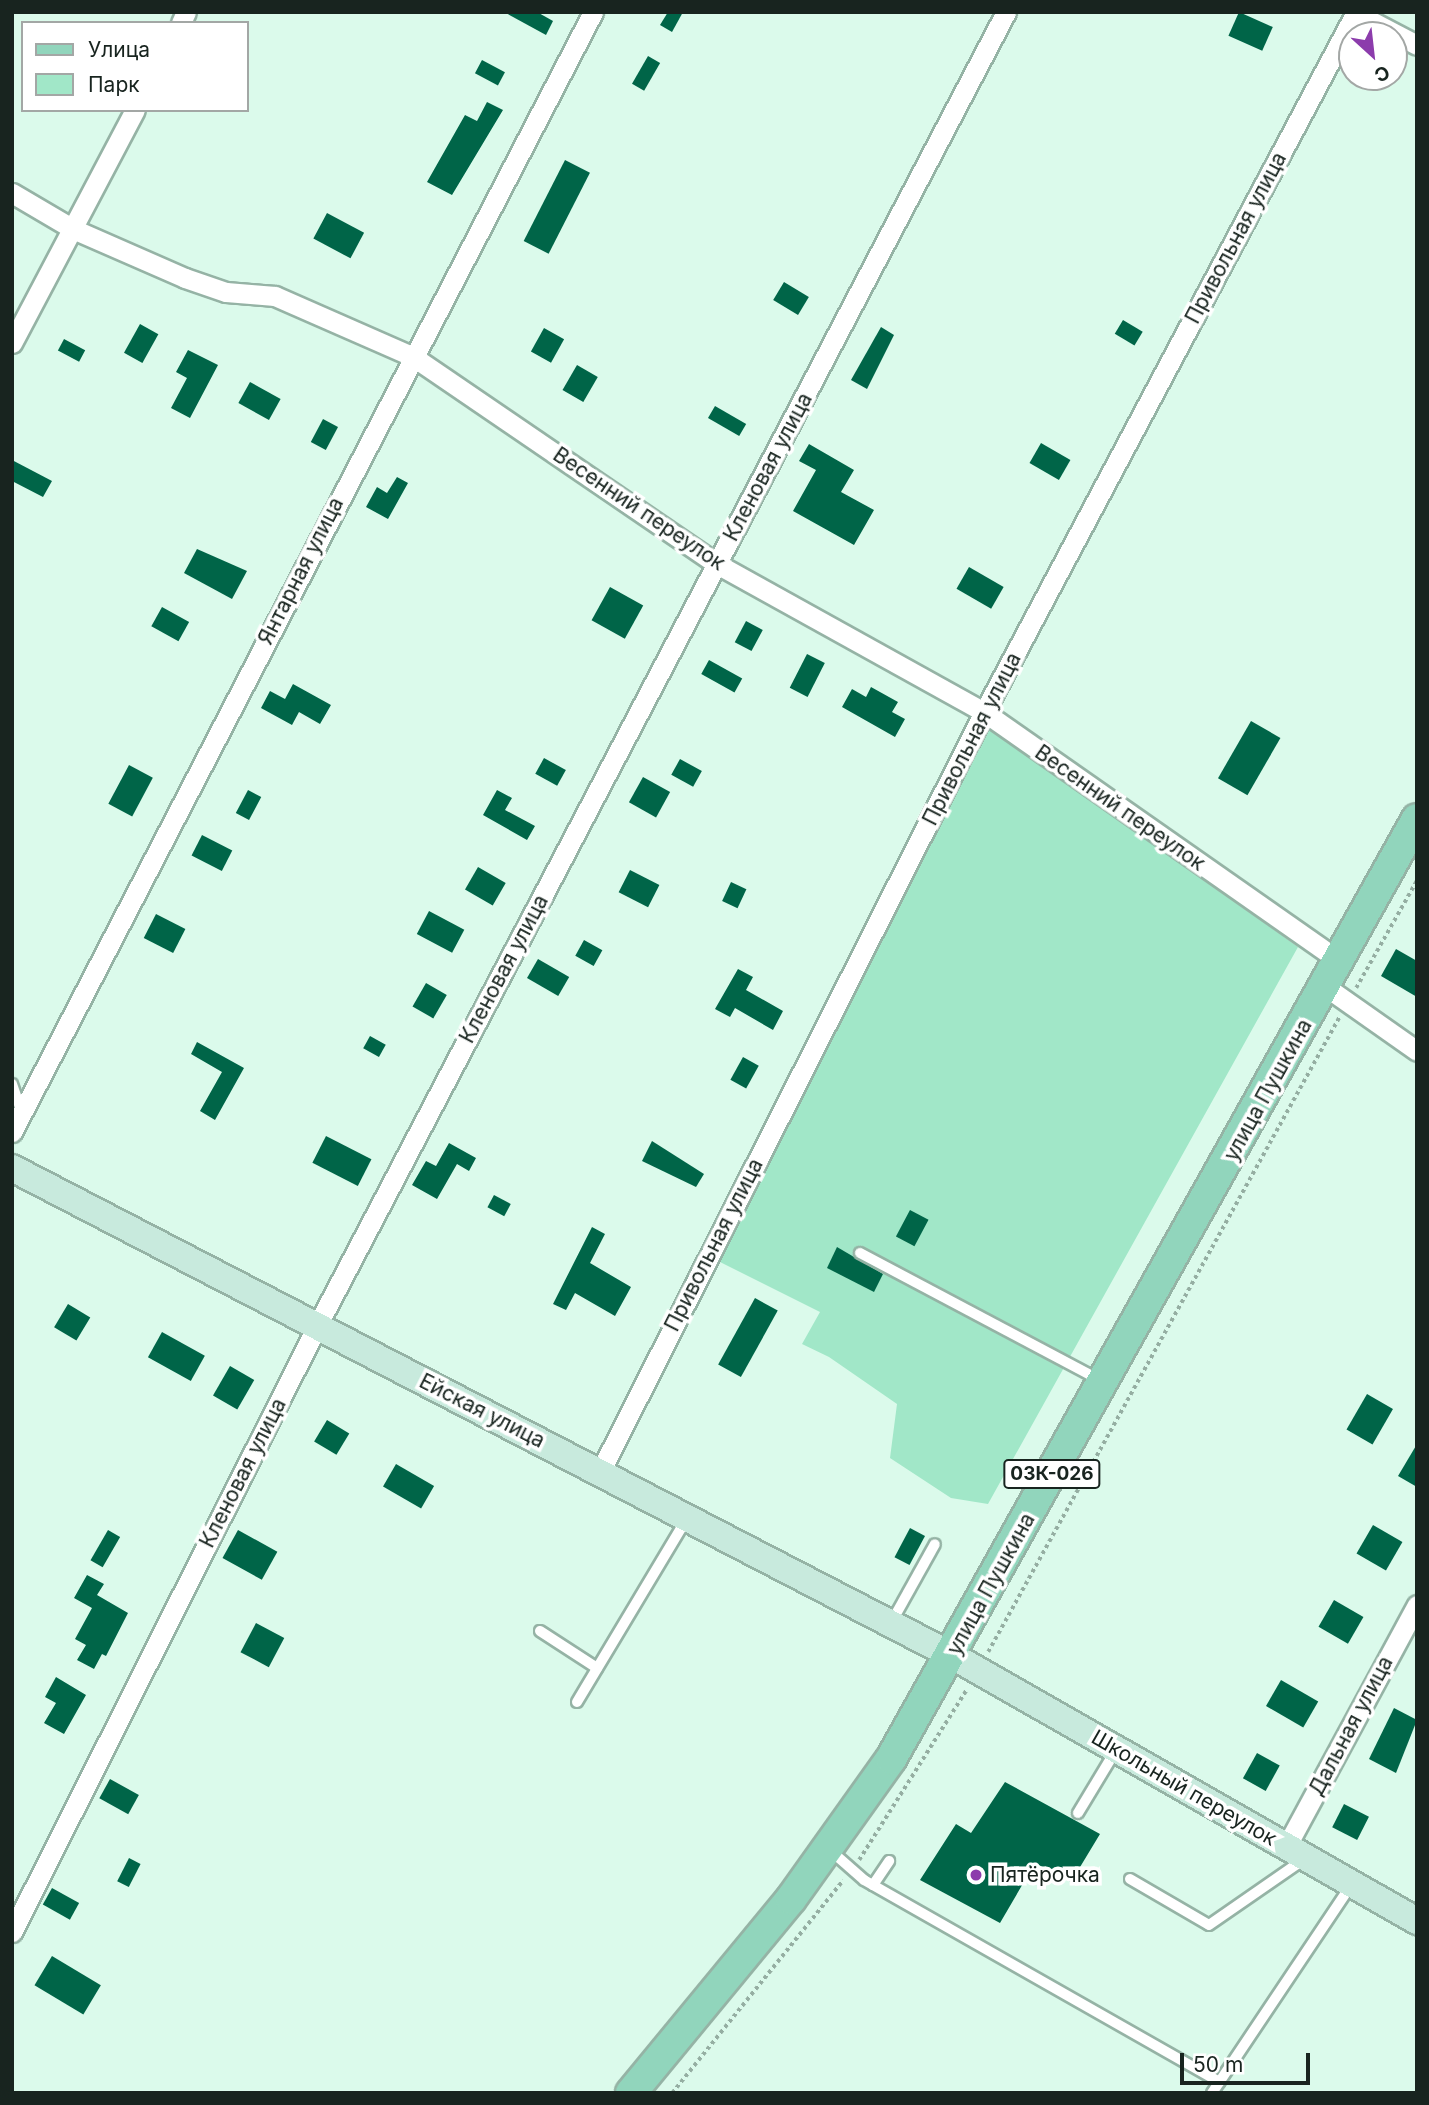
<!DOCTYPE html>
<html>
<head>
<meta charset="utf-8">
<style>
  body { margin:0 }
  #map { position:relative; width:1429px; height:2105px; overflow:hidden; background:#dbfaeb; font-family:Inter,sans-serif }
  div>[style] { position:absolute }
  .green>* { inset:0; background:#a1e7c8 }
  .building>* { inset:0; background:#006548; transform-origin:0 0 }
  .path>* { height:3.5px; margin-top:-1.75px; transform-origin:0; background:repeating-linear-gradient(90deg,#95aea2 0 3.5px,transparent 0 7px) }
  .roads { filter:drop-shadow(2px 0 #95b3a5) drop-shadow(-2px 0 #95b3a5) drop-shadow(0 2px #95b3a5) drop-shadow(0 -2px #95b3a5) }
  .lane>* { height:10px; margin:-5px; padding:0 5px; transform-origin:5px; border-radius:5px; background:#fff }
  .street>* { height:19px; margin:-9.5px; padding:0 9.5px; transform-origin:9.5px; border-radius:9.5px; background:#fff }
  .secondary>* { height:26px; margin:-13px; padding:0 13px; transform-origin:13px; border-radius:13px; background:#c8eadd }
  .primary>* { height:30px; margin:-15px; padding:0 15px; transform-origin:15px; border-radius:15px; background:#91d5bc }
  .dots>* { width:19px; height:19px; translate:-50% -50%; box-sizing:border-box; border:4px solid #fff; border-radius:50% }
  span { translate:-50% -50%; white-space:nowrap; text-align:center; line-height:1.15; -webkit-text-stroke:7px #fff; paint-order:stroke }
  .shield-label span { padding:2px 5px; background:#fff; border:2px solid; border-radius:5px; -webkit-text-stroke-width:0 }
  .shield-label { font-size:19px; color:#18241f; font-weight:700 }
  .street-label { font-size:21px; color:#18241f }
  .poi-label { font-size:21px; color:#18241f }
  .left { translate:0 -50%; text-align:left }
  .frame { position:absolute; inset:0; border:14px solid #18241f; pointer-events:none }
  .legend { position:absolute; left:21px; top:21px; width:228px; height:91px; box-sizing:border-box; background:#fff; border:2px solid #a3a7a5; margin:0; padding:9px 12px; list-style:none; font-size:21px; color:#18241f }
  .legend li { display:flex; align-items:center; gap:14px; height:35px }
  .legend b { width:35px; border:2px solid #a3a7a5 }
  .north { position:absolute; left:1338px; top:21px; width:70px; height:70px; box-sizing:border-box; background:#fff; border:2px solid #a3a7a5; border-radius:50%; rotate:153deg; font-size:19px; font-weight:700; line-height:28px; text-align:center; color:#18241f }
  .north::after { content:''; display:block; margin:auto; width:24px; height:32px; background:#8c3cac; clip-path:polygon(50% 0,100% 100%,50% 72%,0 100%) }
  .scale { position:absolute; left:1180px; top:2053px; width:130px; height:32px; box-sizing:border-box; border:4px solid #18241f; border-top:0; padding-left:9px; font-size:21px; line-height:24px; white-space:nowrap; color:#18241f; -webkit-text-stroke:5px #fff; paint-order:stroke }
</style>
</head>
<body>
<div id="map">
  <div class="green">
    <div style="clip-path:polygon(995px 728px,1298px 947px,988px 1504px,951px 1498px,890px 1458px,897px 1404px,829px 1357px,802px 1344px,820px 1312px,720px 1262px,986px 730px)"></div>
  </div>
  <div class="building">
    <div style="clip-path:polygon(504px 12px,537px 12px,553px 21px,546px 35px)"></div>
    <div style="clip-path:polygon(668px 12px,683px 12px,672px 32px,660px 25px)"></div>
    <div style="left:1239px;top:12px;width:37px;height:26px;rotate:24deg"></div>
    <div style="left:648px;top:56px;width:14px;height:32px;rotate:30deg"></div>
    <div style="left:482px;top:60px;width:26px;height:15px;rotate:28deg"></div>
    <div style="clip-path:polygon(487px 102px,503px 110px,452px 195px,427px 182px,465px 115px,477px 121px)"></div>
    <div style="left:565px;top:160px;width:28px;height:91px;rotate:27deg"></div>
    <div style="left:327px;top:213px;width:42px;height:29px;rotate:28deg"></div>
    <div style="left:784px;top:282px;width:29px;height:21px;rotate:31deg"></div>
    <div style="left:1123px;top:320px;width:23px;height:16px;rotate:31deg"></div>
    <div style="left:140px;top:324px;width:21px;height:33px;rotate:29deg"></div>
    <div style="clip-path:polygon(881px 327px,894px 335px,867px 389px,851px 380px)"></div>
    <div style="left:544px;top:328px;width:23px;height:27px;rotate:29deg"></div>
    <div style="left:64px;top:339px;width:24px;height:13px;rotate:28deg"></div>
    <div style="clip-path:polygon(188px 350px,218px 365px,190px 418px,171px 408px,187px 378px,176px 372px)"></div>
    <div style="left:577px;top:365px;width:24px;height:29px;rotate:30deg"></div>
    <div style="left:250px;top:382px;width:35px;height:24px;rotate:29deg"></div>
    <div style="left:715px;top:406px;width:36px;height:14px;rotate:30deg"></div>
    <div style="left:323px;top:419px;width:17px;height:26px;rotate:28deg"></div>
    <div style="left:1041px;top:443px;width:34px;height:23px;rotate:30deg"></div>
    <div style="clip-path:polygon(809px 444px,854px 470px,841px 492px,874px 510px,854px 545px,793px 511px,816px 470px,799px 461px)"></div>
    <div style="clip-path:polygon(12px 460px,52px 481px,43px 497px,12px 481px)"></div>
    <div style="clip-path:polygon(397px 477px,408px 483px,388px 519px,366px 507px,377px 487px,387px 493px)"></div>
    <div style="clip-path:polygon(197px 549px,247px 571px,232px 599px,184px 573px)"></div>
    <div style="left:969px;top:567px;width:40px;height:25px;rotate:30deg"></div>
    <div style="left:610px;top:587px;width:38px;height:38px;rotate:29deg"></div>
    <div style="left:162px;top:607px;width:31px;height:22px;rotate:29deg"></div>
    <div style="left:746px;top:621px;width:19px;height:24px;rotate:28deg"></div>
    <div style="left:807px;top:654px;width:20px;height:38px;rotate:27deg"></div>
    <div style="left:709px;top:660px;width:38px;height:16px;rotate:29deg"></div>
    <div style="clip-path:polygon(293px 684px,331px 705px,320px 724px,299px 712px,292px 725px,261px 708px,270px 691px,285px 699px)"></div>
    <div style="clip-path:polygon(871px 687px,898px 702px,892px 712px,905px 719px,895px 737px,842px 707px,852px 689px,866px 697px)"></div>
    <div style="left:1251px;top:721px;width:34px;height:66px;rotate:30deg"></div>
    <div style="left:544px;top:758px;width:25px;height:18px;rotate:29deg"></div>
    <div style="left:680px;top:759px;width:25px;height:18px;rotate:29deg"></div>
    <div style="left:129px;top:765px;width:27px;height:44px;rotate:28deg"></div>
    <div style="left:643px;top:777px;width:31px;height:29px;rotate:29deg"></div>
    <div style="left:248px;top:790px;width:15px;height:26px;rotate:28deg"></div>
    <div style="clip-path:polygon(497px 790px,512px 798px,505px 810px,535px 826px,527px 840px,483px 815px)"></div>
    <div style="left:202px;top:835px;width:34px;height:23px;rotate:27deg"></div>
    <div style="left:478px;top:867px;width:32px;height:26px;rotate:30deg"></div>
    <div style="left:630px;top:870px;width:33px;height:25px;rotate:27deg"></div>
    <div style="left:731px;top:882px;width:17px;height:21px;rotate:25deg"></div>
    <div style="left:429px;top:911px;width:40px;height:26px;rotate:28deg"></div>
    <div style="left:156px;top:914px;width:33px;height:27px;rotate:27deg"></div>
    <div style="left:584px;top:940px;width:21px;height:18px;rotate:29deg"></div>
    <div style="clip-path:polygon(1396px 949px,1417px 961px,1417px 997px,1381px 976px)"></div>
    <div style="left:538px;top:959px;width:36px;height:22px;rotate:30deg"></div>
    <div style="clip-path:polygon(738px 969px,753px 977px,746px 990px,783px 1011px,773px 1030px,735px 1008px,730px 1017px,715px 1009px)"></div>
    <div style="left:426px;top:983px;width:24px;height:27px;rotate:30deg"></div>
    <div style="left:370px;top:1036px;width:18px;height:14px;rotate:29deg"></div>
    <div style="clip-path:polygon(197px 1042px,244px 1068px,215px 1120px,200px 1111px,222px 1072px,191px 1054px)"></div>
    <div style="left:743px;top:1057px;width:18px;height:26px;rotate:29deg"></div>
    <div style="left:326px;top:1136px;width:51px;height:30px;rotate:27deg"></div>
    <div style="clip-path:polygon(652px 1141px,704px 1174px,696px 1187px,642px 1161px)"></div>
    <div style="clip-path:polygon(449px 1143px,476px 1158px,469px 1171px,457px 1164px,437px 1199px,412px 1185px,426px 1161px,436px 1166px)"></div>
    <div style="left:494px;top:1195px;width:19px;height:14px;rotate:28deg"></div>
    <div style="left:910px;top:1210px;width:21px;height:30px;rotate:28deg"></div>
    <div style="clip-path:polygon(592px 1227px,605px 1234px,590px 1263px,631px 1287px,615px 1316px,575px 1293px,566px 1310px,553px 1304px)"></div>
    <div style="clip-path:polygon(837px 1247px,883px 1274px,874px 1292px,827px 1268px)"></div>
    <div style="left:755px;top:1298px;width:26px;height:76px;rotate:29deg"></div>
    <div style="left:68px;top:1304px;width:26px;height:27px;rotate:31deg"></div>
    <div style="left:162px;top:1332px;width:49px;height:29px;rotate:29deg"></div>
    <div style="left:230px;top:1366px;width:28px;height:34px;rotate:30deg"></div>
    <div style="left:1367px;top:1394px;width:30px;height:41px;rotate:30deg"></div>
    <div style="left:327px;top:1420px;width:26px;height:25px;rotate:31deg"></div>
    <div style="clip-path:polygon(1417px 1444px,1417px 1487px,1398px 1476px)"></div>
    <div style="left:396px;top:1464px;width:44px;height:26px;rotate:30deg"></div>
    <div style="left:1373px;top:1525px;width:34px;height:33px;rotate:30deg"></div>
    <div style="left:910px;top:1528px;width:17px;height:33px;rotate:28deg"></div>
    <div style="left:108px;top:1530px;width:14px;height:35px;rotate:30deg"></div>
    <div style="left:238px;top:1530px;width:45px;height:32px;rotate:29deg"></div>
    <div style="clip-path:polygon(87px 1575px,104px 1584px,97px 1595px,128px 1613px,106px 1656px,102px 1654px,94px 1669px,77px 1660px,86px 1645px,75px 1639px,92px 1608px,74px 1598px)"></div>
    <div style="left:1334px;top:1600px;width:34px;height:31px;rotate:30deg"></div>
    <div style="left:256px;top:1623px;width:32px;height:33px;rotate:28deg"></div>
    <div style="clip-path:polygon(56px 1677px,86px 1695px,64px 1734px,44px 1723px,56px 1703px,45px 1697px)"></div>
    <div style="left:1281px;top:1680px;width:43px;height:30px;rotate:30deg"></div>
    <div style="clip-path:polygon(1394px 1708px,1417px 1720px,1396px 1773px,1369px 1759px)"></div>
    <div style="left:1257px;top:1753px;width:26px;height:29px;rotate:29deg"></div>
    <div style="left:110px;top:1779px;width:33px;height:22px;rotate:29deg"></div>
    <div style="clip-path:polygon(1005px 1782px,1100px 1834px,1071px 1882px,1035px 1863px,1000px 1923px,920px 1880px,956px 1824px,971px 1833px)"></div>
    <div style="left:1344px;top:1804px;width:28px;height:26px;rotate:27deg"></div>
    <div style="left:129px;top:1858px;width:13px;height:26px;rotate:27deg"></div>
    <div style="left:52px;top:1888px;width:31px;height:19px;rotate:29deg"></div>
    <div style="left:52px;top:1956px;width:57px;height:34px;rotate:31deg"></div>
  </div>
  <div class="path">
    <div style="left:1356px;top:988px;width:124px;rotate:-60.5deg"></div>
    <div style="left:988px;top:1652px;width:727px;rotate:-61.04deg"></div>
    <div style="left:859px;top:1860px;width:202px;rotate:-57.7deg"></div>
    <div style="left:672px;top:2093px;width:273px;rotate:-51.2deg"></div>
  </div>
  <div class="roads">
    <div class="lane">
      <div style="left:12px;top:1084px;width:28px;rotate:71deg"></div>
      <div style="left:860px;top:1253px;width:272px;rotate:27.9deg"></div>
      <div style="left:891px;top:1623px;width:90px;rotate:-60.9deg"></div>
      <div style="left:540px;top:1631px;width:68px;rotate:33deg"></div>
      <div style="left:577px;top:1702px;width:214px;rotate:-59.1deg"></div>
      <div style="left:1078px;top:1813px;width:74px;rotate:-58.9deg"></div>
      <div style="left:830px;top:1850px;width:45px;rotate:41.4deg"></div>
      <div style="left:864px;top:1880px;width:409px;rotate:29.6deg"></div>
      <div style="left:1130px;top:1879px;width:91px;rotate:30.2deg"></div>
      <div style="left:1209px;top:1925px;width:114px;rotate:-34.7deg"></div>
      <div style="left:873px;top:1885px;width:29px;rotate:-56deg"></div>
      <div style="left:1212px;top:2093px;width:252px;rotate:-56.2deg"></div>
    </div>
    <div class="street">
      <div style="left:1354px;top:12px;width:71px;rotate:27.6deg"></div>
      <div style="left:181px;top:23px;width:12px;rotate:-66deg"></div>
      <div style="left:12px;top:193px;width:71px;rotate:30.5deg"></div>
      <div style="left:73px;top:229px;width:122px;rotate:23.6deg"></div>
      <div style="left:185px;top:278px;width:43px;rotate:18.9deg"></div>
      <div style="left:226px;top:292px;width:49px;rotate:4.7deg"></div>
      <div style="left:275px;top:296px;width:150px;rotate:23.7deg"></div>
      <div style="left:412px;top:356px;width:369px;rotate:34.3deg"></div>
      <div style="left:717px;top:564px;width:305px;rotate:29deg"></div>
      <div style="left:984px;top:712px;width:434px;rotate:35deg"></div>
      <div style="left:12px;top:343px;width:263px;rotate:-62.2deg"></div>
      <div style="left:1326px;top:987px;width:111px;rotate:35.1deg"></div>
      <div style="left:12px;top:1132px;width:1262px;rotate:-62.58deg"></div>
      <div style="left:600px;top:1472px;width:852px;rotate:-63.19deg"></div>
      <div style="left:984px;top:712px;width:793px;rotate:-62.01deg"></div>
      <div style="left:1286px;top:1847px;width:275px;rotate:-61.6deg"></div>
      <div style="left:12px;top:1932px;width:678px;rotate:-63.28deg"></div>
      <div style="left:317px;top:1326px;width:1484px;rotate:-62.33deg"></div>
    </div>
    <div class="secondary">
      <div style="left:12px;top:1168px;width:1058px;rotate:27.41deg"></div>
      <div style="left:951px;top:1655px;width:537px;rotate:29.72deg"></div>
    </div>
    <div class="primary">
      <div style="left:631px;top:2093px;width:251px;rotate:-50.5deg"></div>
      <div style="left:791px;top:1899px;width:172px;rotate:-54.5deg"></div>
      <div style="left:891px;top:1759px;width:1077px;rotate:-60.77deg"></div>
    </div>
  </div>
  <div class="dots">
    <div style="left:976px;top:1875px;background:#8c3cac"></div>
  </div>
  <div class="shield-label">
    <span style="left:1052px;top:1474px">03К-026</span>
  </div>
  <div class="street-label">
    <span style="left:1236px;top:238px;rotate:-62deg">Привольная улица</span>
    <span style="left:768px;top:467px;rotate:-62deg">Кленовая улица</span>
    <span style="left:639px;top:509px;rotate:34deg">Весенний переулок</span>
    <span style="left:301px;top:571px;rotate:-63deg">Янтарная улица</span>
    <span style="left:972px;top:739px;rotate:-63deg">Привольная улица</span>
    <span style="left:1120px;top:808px;rotate:35deg">Весенний переулок</span>
    <span style="left:504px;top:969px;rotate:-62deg">Кленовая улица</span>
    <span style="left:1268px;top:1090px;rotate:-61deg">улица Пушкина</span>
    <span style="left:714px;top:1245px;rotate:-63deg">Привольная улица</span>
    <span style="left:482px;top:1411px;rotate:27deg">Ейская улица</span>
    <span style="left:243px;top:1473px;rotate:-63deg">Кленовая улица</span>
    <span style="left:991px;top:1584px;rotate:-61deg">улица Пушкина</span>
    <span style="left:1351px;top:1726px;rotate:-62deg">Дальная улица</span>
    <span style="left:1184px;top:1788px;rotate:30deg">Школьный переулок</span>
  </div>
  <div class="poi-label">
    <span class="left" style="left:990px;top:1875px">Пятёрочка</span>
  </div>
  <div class="frame"></div>
  <ul class="legend">
  <li><b style="height:9px;background:#91d5bc"></b>Улица</li>
  <li><b style="height:19px;background:#a1e7c8"></b>Парк</li>
  </ul>
  <div class="north">С</div>
  <div class="scale">50 m</div>
</div>
</body>
</html>
